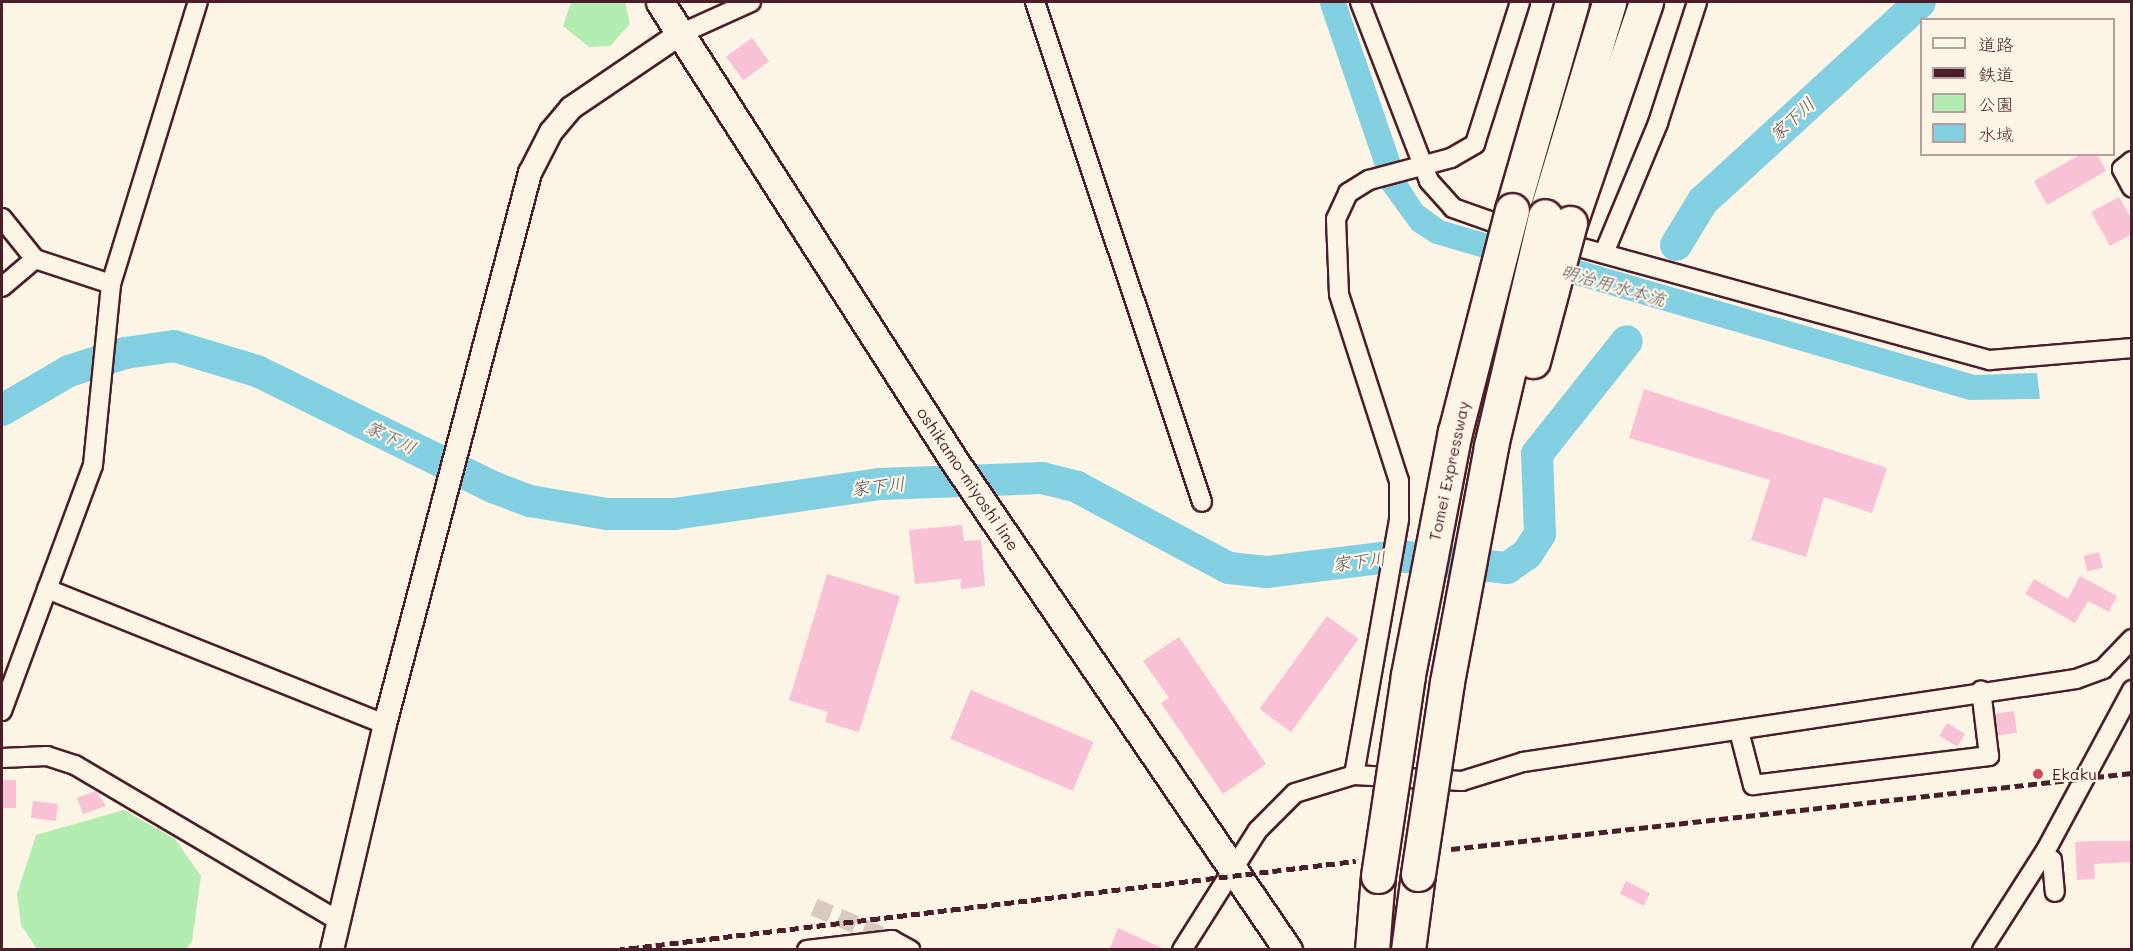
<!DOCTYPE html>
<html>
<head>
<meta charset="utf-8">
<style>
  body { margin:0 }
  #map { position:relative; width:2133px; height:951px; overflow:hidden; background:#fcf5e5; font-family:Mali,"Klee One",sans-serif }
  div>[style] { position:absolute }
  .green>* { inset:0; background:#b3ecb0 }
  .water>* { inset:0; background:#83cfe2 }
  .river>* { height:32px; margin:-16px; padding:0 16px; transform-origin:16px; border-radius:16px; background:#83cfe2 }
  .building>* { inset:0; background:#f9c1d6; transform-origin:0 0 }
  .minor-tunnel>* { height:18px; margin-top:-9px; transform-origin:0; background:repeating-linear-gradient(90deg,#d8cac0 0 18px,transparent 0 27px) }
  .roads { filter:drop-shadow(2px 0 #4a1f2b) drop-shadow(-2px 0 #4a1f2b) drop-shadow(0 2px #4a1f2b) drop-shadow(0 -2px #4a1f2b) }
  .minor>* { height:18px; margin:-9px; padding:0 9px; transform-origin:9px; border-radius:9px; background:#fcf5e5 }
  .tertiary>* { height:22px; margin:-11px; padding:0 11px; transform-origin:11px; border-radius:11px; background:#fcf5e5 }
  .secondary>* { height:27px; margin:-13.5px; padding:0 13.5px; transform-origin:13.5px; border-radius:13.5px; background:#fcf5e5 }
  .motorway>* { height:33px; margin:-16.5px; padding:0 16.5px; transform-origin:16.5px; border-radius:16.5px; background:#fcf5e5 }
  .rail>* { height:4.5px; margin-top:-2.25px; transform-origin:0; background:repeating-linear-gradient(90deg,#4a1f2b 0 9px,transparent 0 13.5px) }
  .bridges { filter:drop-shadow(2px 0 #4a1f2b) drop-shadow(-2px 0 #4a1f2b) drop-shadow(0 2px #4a1f2b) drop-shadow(0 -2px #4a1f2b) }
  .motorway-bridge>* { height:33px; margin:-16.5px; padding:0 16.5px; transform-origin:16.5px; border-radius:16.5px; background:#fcf5e5 }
  .dots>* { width:16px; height:16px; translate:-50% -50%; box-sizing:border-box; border:3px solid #fcf5e5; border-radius:50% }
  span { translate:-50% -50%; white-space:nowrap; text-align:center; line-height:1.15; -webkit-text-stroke:4.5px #fcf5e5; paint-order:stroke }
  .street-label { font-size:16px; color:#4a1f2b }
  .poi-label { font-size:16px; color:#4a1f2b }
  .left { translate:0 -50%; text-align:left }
  .water-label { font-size:18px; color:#5b5462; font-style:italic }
  .frame { position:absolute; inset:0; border:3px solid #4a1f2b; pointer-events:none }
  .legend { position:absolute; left:1920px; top:18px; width:195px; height:138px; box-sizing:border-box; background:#fcf5e5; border:2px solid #b59f9b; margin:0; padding:8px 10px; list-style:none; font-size:18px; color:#4a1f2b }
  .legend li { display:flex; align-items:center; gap:12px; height:30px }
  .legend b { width:30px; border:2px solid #b59f9b }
</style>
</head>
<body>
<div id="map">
  <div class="green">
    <div style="clip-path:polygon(571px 2px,625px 2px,630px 24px,610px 46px,589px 47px,563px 26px)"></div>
    <div style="clip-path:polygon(124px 810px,175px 839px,201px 876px,192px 941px,186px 949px,37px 949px,21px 925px,17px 894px,36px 835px)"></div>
  </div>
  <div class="water">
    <div style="clip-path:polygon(1319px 2px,1346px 2px,1408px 183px,1422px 205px,1444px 221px,1975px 375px,2037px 373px,2040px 399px,1969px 400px,1432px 243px,1412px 230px,1383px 190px)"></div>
  </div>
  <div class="river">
    <div style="left:1676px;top:245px;width:52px;rotate:-58.5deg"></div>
    <div style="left:1703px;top:201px;width:294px;rotate:-42.5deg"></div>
    <div style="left:2px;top:410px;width:78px;rotate:-30.2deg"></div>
    <div style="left:69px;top:371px;width:59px;rotate:-17.8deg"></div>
    <div style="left:125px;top:353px;width:49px;rotate:-8.1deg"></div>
    <div style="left:174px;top:346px;width:87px;rotate:16.8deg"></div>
    <div style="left:257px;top:371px;width:263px;rotate:26.2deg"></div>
    <div style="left:493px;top:487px;width:40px;rotate:21deg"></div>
    <div style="left:530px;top:501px;width:78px;rotate:9.6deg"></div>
    <div style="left:607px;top:514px;width:67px"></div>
    <div style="left:674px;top:514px;width:207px;rotate:-8.3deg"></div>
    <div style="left:879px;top:484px;width:163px;rotate:-2.1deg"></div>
    <div style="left:1042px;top:478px;width:36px;rotate:14deg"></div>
    <div style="left:1077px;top:487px;width:172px;rotate:28.1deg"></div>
    <div style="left:1229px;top:568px;width:38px;rotate:6deg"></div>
    <div style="left:1267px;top:572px;width:132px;rotate:-7deg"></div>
    <div style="left:1398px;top:556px;width:110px;rotate:6.3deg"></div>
    <div style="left:1507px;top:568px;width:24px;rotate:-35deg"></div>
    <div style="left:1527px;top:554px;width:24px;rotate:-57deg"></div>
    <div style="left:1540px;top:534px;width:80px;rotate:-92.1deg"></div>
    <div style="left:1537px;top:454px;width:144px;rotate:-51.5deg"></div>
  </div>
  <div class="building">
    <div style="left:752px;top:38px;width:29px;height:32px;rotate:54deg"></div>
    <div style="clip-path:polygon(2081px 154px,2097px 154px,2106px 171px,2047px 205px,2034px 181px)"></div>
    <div style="clip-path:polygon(2119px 197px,2132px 220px,2132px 234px,2110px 246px,2091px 212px)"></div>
    <div style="clip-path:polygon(1644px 389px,1887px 468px,1872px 513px,1824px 497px,1806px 557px,1751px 540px,1770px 480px,1629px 438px)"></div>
    <div style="clip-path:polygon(962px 525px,964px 541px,981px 540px,985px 586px,961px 589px,961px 579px,915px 584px,909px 530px)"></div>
    <div style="left:2099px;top:552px;width:16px;height:16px;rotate:76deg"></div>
    <div style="clip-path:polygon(827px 574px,900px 596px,859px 732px,825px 722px,828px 712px,789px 700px)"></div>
    <div style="clip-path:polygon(2080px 576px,2117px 596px,2109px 612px,2088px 601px,2075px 623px,2025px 594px,2034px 579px,2068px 599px)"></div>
    <div style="left:1327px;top:616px;width:39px;height:115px;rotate:36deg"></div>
    <div style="clip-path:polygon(1179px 637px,1266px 764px,1223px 794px,1161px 703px,1169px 698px,1143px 661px)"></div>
    <div style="left:971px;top:690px;width:133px;height:53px;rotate:23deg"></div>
    <div style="left:2014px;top:711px;width:22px;height:19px;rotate:82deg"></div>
    <div style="left:1947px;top:723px;width:21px;height:15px;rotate:31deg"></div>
    <div style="left:2px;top:780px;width:14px;height:28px"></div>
    <div style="clip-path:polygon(96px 791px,106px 806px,83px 814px,77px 798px)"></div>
    <div style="left:33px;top:801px;width:25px;height:17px;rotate:7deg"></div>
    <div style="clip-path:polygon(2093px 841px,2132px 841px,2132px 862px,2094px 864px,2095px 879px,2077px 880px,2075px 842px)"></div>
    <div style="left:1626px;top:881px;width:27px;height:14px;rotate:27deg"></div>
    <div style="clip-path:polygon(1118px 928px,1166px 950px,1109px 950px)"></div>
  </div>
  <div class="minor-tunnel">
    <div style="left:814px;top:907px;width:85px;rotate:22.9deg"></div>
  </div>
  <div class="roads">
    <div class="minor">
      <div style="left:1035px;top:2px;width:527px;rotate:71.53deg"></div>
      <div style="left:1360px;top:2px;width:192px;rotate:68.9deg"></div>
      <div style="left:1429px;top:181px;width:36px;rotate:48deg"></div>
      <div style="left:1453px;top:208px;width:66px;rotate:19.5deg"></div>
      <div style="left:680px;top:34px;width:78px;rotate:-24.3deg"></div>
      <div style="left:2132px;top:161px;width:13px;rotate:141deg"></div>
      <div style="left:2122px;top:169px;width:21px;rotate:62deg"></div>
      <div style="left:2px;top:218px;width:53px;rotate:51.2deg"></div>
      <div style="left:35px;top:259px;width:80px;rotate:18.2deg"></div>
      <div style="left:1557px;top:241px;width:449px;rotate:15.4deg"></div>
      <div style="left:1990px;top:360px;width:143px;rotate:-4.8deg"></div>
      <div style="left:1604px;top:253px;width:141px;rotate:-67.4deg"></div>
      <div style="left:1658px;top:123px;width:127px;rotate:-72.1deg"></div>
      <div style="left:2px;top:287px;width:43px;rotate:-40.3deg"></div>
      <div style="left:47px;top:589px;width:364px;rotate:21.8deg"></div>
      <div style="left:2px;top:711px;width:262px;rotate:-69.7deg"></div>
      <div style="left:93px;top:465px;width:182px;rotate:-84.3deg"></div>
      <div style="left:111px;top:284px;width:295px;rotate:-72.9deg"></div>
      <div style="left:1739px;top:731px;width:56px;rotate:75.5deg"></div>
      <div style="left:1753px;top:785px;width:238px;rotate:-7deg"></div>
      <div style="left:1989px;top:756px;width:66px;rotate:-96.9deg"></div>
      <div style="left:2px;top:758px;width:45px;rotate:-2.5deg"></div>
      <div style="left:47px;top:756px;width:29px;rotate:18deg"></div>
      <div style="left:75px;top:765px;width:307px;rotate:30.6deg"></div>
      <div style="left:1354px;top:775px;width:108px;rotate:3.2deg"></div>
      <div style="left:1462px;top:781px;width:64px;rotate:-17.3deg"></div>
      <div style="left:1523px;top:762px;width:559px;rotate:-8.54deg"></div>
      <div style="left:2076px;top:679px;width:29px;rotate:-20deg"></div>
      <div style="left:2103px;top:669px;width:42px;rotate:-46deg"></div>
      <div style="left:2052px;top:860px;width:32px;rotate:85deg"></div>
      <div style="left:807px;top:950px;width:86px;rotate:-6.7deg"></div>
      <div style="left:892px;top:940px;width:21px;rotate:29deg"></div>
      <div style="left:1182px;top:950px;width:142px;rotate:-57.7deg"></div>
      <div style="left:1258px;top:830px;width:52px;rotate:-45deg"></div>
      <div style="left:1295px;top:793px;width:62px;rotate:-17deg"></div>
      <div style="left:1354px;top:775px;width:260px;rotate:-80deg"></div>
      <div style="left:1399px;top:519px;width:38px;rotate:-90deg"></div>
      <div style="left:1399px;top:481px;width:196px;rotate:-107.8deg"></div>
      <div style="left:1339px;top:294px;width:75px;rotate:-92.3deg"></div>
      <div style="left:1336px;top:219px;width:29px;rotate:-65deg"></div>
      <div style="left:1348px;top:193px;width:25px;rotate:-32deg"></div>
      <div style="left:1369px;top:180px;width:85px;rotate:-15deg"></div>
      <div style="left:1451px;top:158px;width:28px;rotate:-30deg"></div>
      <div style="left:1475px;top:144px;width:149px;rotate:-72.4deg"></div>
      <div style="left:1982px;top:950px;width:119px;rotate:-57.4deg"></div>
      <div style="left:2046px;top:850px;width:182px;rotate:-61.7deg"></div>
    </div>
    <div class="tertiary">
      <div style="left:332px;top:950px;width:232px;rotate:-76.8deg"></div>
      <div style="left:385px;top:724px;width:570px;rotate:-75.26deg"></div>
      <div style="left:530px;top:173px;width:46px;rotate:-62.9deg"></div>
      <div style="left:551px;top:132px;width:31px;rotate:-50deg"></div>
      <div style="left:571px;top:108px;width:132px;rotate:-34.2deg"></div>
    </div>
    <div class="secondary">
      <div style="left:660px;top:2px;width:546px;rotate:57.33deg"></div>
      <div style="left:955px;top:462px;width:591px;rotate:55.69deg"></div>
    </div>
    <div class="motorway">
      <div style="left:1512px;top:210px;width:216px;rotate:-73.9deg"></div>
      <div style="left:1545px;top:216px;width:223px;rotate:-73.3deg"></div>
      <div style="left:1570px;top:223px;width:234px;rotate:-71deg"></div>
      <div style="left:1372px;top:950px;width:74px;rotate:-85.4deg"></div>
      <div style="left:1408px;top:950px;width:77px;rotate:-82.5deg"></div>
    </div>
  </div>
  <div class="rail">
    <div style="left:1451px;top:849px;width:685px;rotate:-6.37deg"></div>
    <div style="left:616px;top:950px;width:745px;rotate:-6.86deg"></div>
  </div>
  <div class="bridges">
    <div class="motorway-bridge">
      <div style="left:1533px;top:361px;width:143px;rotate:-75deg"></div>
      <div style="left:1418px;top:874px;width:194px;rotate:-81.4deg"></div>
      <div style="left:1447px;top:682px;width:240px;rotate:-79.4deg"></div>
      <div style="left:1491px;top:446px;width:236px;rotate:-76.8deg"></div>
      <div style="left:1378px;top:876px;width:203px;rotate:-81.5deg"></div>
      <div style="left:1408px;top:675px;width:248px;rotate:-79.1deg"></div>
      <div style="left:1455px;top:432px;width:229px;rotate:-75.6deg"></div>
    </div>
  </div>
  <div class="dots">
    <div style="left:2038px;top:774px;background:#d1495b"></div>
  </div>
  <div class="street-label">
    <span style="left:1449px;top:471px;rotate:-78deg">Tomei Expressway</span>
    <span style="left:968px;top:479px;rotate:56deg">oshikamo-miyoshi line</span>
  </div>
  <div class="poi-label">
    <span class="left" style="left:2052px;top:774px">Ekaku</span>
  </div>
  <div class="water-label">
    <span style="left:1792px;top:119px;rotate:-43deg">家下川</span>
    <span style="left:1613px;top:285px;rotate:16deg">明治用水本流</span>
    <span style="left:391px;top:437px;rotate:26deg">家下川</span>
    <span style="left:878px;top:486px;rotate:-6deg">家下川</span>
    <span style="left:1359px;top:561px;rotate:-7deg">家下川</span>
  </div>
  <div class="frame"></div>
  <ul class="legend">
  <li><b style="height:8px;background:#fcf5e5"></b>道路</li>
  <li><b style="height:8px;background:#4a1f2b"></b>鉄道</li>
  <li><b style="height:16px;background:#b3ecb0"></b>公園</li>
  <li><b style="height:16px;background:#83cfe2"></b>水域</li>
  </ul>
</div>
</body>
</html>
